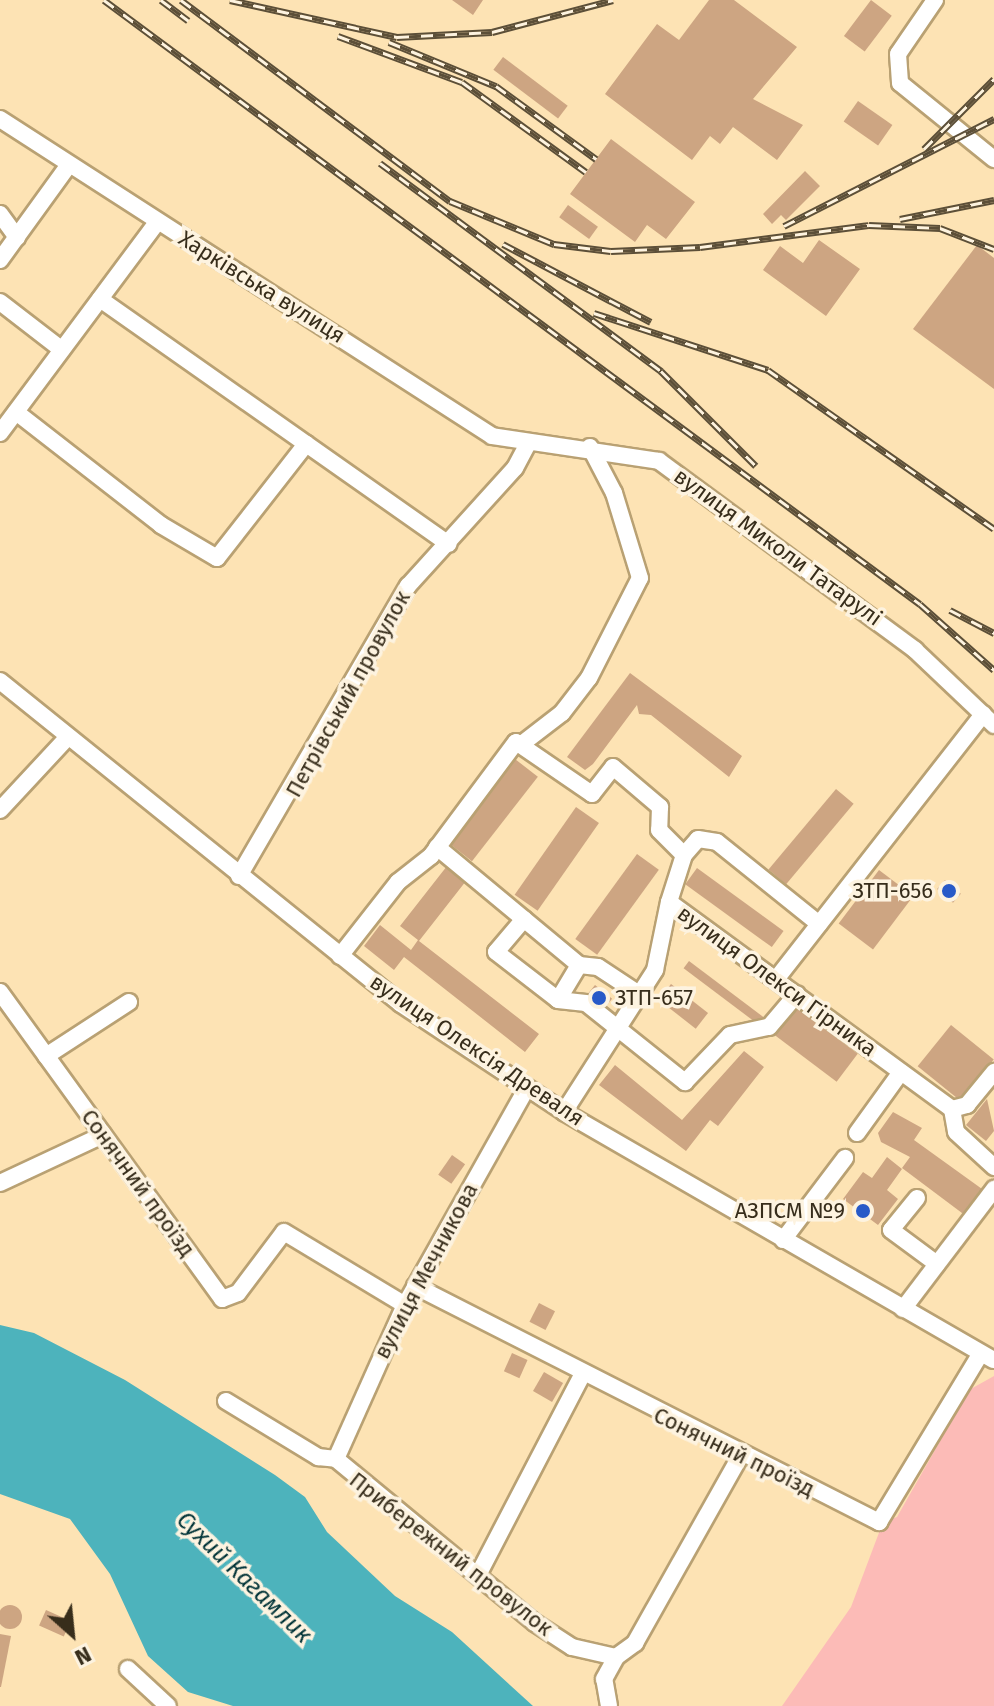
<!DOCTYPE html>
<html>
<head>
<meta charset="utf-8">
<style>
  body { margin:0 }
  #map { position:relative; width:994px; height:1706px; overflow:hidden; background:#fde3b4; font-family:"Fira Sans",sans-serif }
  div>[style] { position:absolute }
  .green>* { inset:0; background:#fcbbb7 }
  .water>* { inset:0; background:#4db3bc }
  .building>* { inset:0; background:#cda582; transform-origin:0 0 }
  .round { border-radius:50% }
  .roads { filter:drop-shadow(2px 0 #b9a173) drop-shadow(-2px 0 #b9a173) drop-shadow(0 2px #b9a173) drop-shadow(0 -2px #b9a173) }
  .minor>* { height:16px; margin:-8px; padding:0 8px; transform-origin:8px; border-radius:8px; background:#fff }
  .rail>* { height:7px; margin-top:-3.5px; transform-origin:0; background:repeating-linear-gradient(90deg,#fdf3e0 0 12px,#5c4f38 0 24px); box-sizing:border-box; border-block:2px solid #5c4f38 }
  .dots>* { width:22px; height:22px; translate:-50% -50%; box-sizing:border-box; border:4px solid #fdf3e0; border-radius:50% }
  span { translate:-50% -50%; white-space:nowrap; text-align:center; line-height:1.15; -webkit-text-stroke:7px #fdf3e0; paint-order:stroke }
  .street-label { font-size:22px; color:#372d1b }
  .poi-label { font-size:22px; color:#372d1b }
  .right { translate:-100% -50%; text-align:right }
  .left { translate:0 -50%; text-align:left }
  .water-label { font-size:24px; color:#003337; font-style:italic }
  .north { position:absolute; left:32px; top:1594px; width:80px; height:80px; -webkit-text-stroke:6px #fdf3e0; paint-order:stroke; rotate:153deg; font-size:22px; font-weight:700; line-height:32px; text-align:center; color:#372d1b }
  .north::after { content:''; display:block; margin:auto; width:28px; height:36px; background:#372d1b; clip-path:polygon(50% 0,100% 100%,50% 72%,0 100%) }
</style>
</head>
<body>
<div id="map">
  <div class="green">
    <div style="clip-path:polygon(994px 1376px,994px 1706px,782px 1706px,851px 1607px,883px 1522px,897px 1517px,969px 1390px)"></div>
  </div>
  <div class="water">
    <div style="clip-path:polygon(0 1325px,34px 1333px,125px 1380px,275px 1475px,305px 1497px,327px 1532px,395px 1596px,452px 1632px,533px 1706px,233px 1706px,188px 1692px,148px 1656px,110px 1574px,70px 1519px,0 1494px)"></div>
  </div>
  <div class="building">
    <div style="clip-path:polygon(452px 0,483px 0,473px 15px)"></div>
    <div style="clip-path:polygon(709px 0,734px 0,797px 47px,753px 99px,803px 125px,777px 160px,733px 127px,720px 144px,710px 136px,692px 160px,605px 94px,657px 24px,679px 40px)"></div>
    <div style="left:871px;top:0;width:26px;height:45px;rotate:37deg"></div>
    <div style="left:503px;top:57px;width:81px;height:16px;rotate:37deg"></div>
    <div style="left:858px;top:101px;width:42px;height:25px;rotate:35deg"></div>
    <div style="clip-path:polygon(611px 139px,695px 202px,666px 239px,647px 225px,635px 242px,570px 194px)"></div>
    <div style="clip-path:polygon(805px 171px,820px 186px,786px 220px,781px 215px,772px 224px,763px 214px)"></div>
    <div style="left:568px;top:205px;width:37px;height:15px;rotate:36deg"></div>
    <div style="clip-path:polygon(819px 240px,860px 269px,826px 316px,763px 270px,780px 246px,803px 263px)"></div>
    <div style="clip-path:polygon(977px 245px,994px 258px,994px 389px,913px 329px)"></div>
    <div style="clip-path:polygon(630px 673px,742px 756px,729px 777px,651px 715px,639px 714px,637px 705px,593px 764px,585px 770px,567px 757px)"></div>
    <div style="left:515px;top:759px;width:29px;height:107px;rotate:38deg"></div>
    <div style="left:836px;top:789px;width:23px;height:105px;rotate:40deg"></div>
    <div style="left:576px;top:807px;width:28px;height:107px;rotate:35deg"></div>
    <div style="left:637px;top:854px;width:27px;height:105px;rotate:36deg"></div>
    <div style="clip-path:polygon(447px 866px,466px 881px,419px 941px,539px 1034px,525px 1052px,404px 957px,394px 970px,364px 946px,380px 925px,411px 950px,418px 940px,400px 926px)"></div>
    <div style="left:697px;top:868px;width:107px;height:20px;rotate:36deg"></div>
    <div style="left:879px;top:870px;width:43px;height:67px;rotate:37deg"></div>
    <div style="left:945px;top:880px;width:21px;height:12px;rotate:41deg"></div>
    <div style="left:689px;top:961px;width:98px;height:9px;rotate:37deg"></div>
    <div style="left:671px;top:984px;width:47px;height:20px;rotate:38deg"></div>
    <div style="left:595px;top:985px;width:22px;height:15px;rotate:39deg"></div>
    <div style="left:793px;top:1005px;width:81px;height:35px;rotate:37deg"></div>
    <div style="left:951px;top:1025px;width:55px;height:53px;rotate:39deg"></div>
    <div style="clip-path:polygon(744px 1051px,764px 1067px,718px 1126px,710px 1120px,686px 1151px,599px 1085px,615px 1065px,682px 1120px)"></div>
    <div style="clip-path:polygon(987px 1099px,994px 1131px,986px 1141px,966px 1125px)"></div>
    <div style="clip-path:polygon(893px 1112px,922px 1128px,914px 1140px,989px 1194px,970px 1219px,902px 1168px,910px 1157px,881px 1142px,878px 1133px)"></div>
    <div style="left:452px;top:1155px;width:16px;height:24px;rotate:35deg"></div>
    <div style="clip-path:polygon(887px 1157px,902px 1169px,887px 1190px,898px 1199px,878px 1225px,843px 1199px,863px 1172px,872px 1178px)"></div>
    <div style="left:539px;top:1303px;width:18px;height:21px;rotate:27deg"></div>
    <div style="left:512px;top:1353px;width:17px;height:20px;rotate:24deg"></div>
    <div style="left:544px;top:1372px;width:22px;height:22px;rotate:30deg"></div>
    <div class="round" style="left:-2px;top:1605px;width:24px;height:24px"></div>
    <div style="left:46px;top:1610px;width:27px;height:17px;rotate:24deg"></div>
    <div style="clip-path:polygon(0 1634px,11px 1636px,1px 1687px,0 1687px)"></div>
  </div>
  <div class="roads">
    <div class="minor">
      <div style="left:935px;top:0;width:65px;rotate:124.4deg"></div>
      <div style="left:898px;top:54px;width:29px;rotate:86deg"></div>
      <div style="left:900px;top:83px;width:121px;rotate:39deg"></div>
      <div style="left:0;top:119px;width:585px;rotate:32.79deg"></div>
      <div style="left:492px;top:436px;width:169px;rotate:8.5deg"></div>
      <div style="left:659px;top:461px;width:318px;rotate:36.4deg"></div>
      <div style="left:915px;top:650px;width:109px;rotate:43.5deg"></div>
      <div style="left:0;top:214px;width:29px;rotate:54deg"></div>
      <div style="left:0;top:260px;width:116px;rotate:-54.1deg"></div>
      <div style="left:100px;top:299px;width:426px;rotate:35.1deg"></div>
      <div style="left:0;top:302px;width:78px;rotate:37.7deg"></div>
      <div style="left:16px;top:412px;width:184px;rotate:37.9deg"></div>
      <div style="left:161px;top:525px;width:65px;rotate:30.5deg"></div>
      <div style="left:217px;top:558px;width:145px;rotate:-52deg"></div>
      <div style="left:0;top:433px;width:263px;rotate:-53.3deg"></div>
      <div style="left:0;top:681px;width:515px;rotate:38.85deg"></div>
      <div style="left:401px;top:1004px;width:196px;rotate:33.5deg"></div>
      <div style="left:564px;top:1112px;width:496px;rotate:30deg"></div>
      <div style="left:523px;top:743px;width:49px;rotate:-37.6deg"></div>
      <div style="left:562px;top:713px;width:44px;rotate:-52.4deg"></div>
      <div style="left:589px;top:678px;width:112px;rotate:-63deg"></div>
      <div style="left:640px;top:578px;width:89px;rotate:-107deg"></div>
      <div style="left:614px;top:493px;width:52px;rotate:-117.6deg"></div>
      <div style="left:0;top:810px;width:97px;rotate:-47.1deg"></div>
      <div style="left:437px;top:847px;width:185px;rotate:39.7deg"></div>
      <div style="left:579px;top:965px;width:19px;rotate:6deg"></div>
      <div style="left:598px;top:967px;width:53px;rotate:33.4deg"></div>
      <div style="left:684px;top:855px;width:21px;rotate:-49deg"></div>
      <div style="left:698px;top:839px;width:19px;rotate:9deg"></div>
      <div style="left:717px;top:842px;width:131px;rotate:38.8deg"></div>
      <div style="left:239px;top:876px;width:336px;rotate:-59.8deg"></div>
      <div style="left:408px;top:586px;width:159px;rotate:-47.8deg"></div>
      <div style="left:515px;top:468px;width:26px;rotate:-62deg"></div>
      <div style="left:524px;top:919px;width:43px;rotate:130.3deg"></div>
      <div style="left:496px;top:952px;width:78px;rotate:37.7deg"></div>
      <div style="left:558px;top:1000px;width:28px;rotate:6deg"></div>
      <div style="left:586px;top:1003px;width:127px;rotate:38.6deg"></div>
      <div style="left:685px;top:1082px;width:65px;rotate:-46.2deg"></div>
      <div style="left:730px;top:1035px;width:40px;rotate:-12deg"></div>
      <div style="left:769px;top:1027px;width:43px;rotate:-49.7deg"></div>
      <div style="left:340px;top:956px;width:94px;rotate:-51.9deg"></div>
      <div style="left:398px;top:882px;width:42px;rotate:-38.2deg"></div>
      <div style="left:431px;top:856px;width:142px;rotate:-53.3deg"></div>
      <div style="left:516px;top:742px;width:92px;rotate:34.4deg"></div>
      <div style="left:592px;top:794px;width:34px;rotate:-52deg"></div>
      <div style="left:613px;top:767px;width:62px;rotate:40.4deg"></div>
      <div style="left:660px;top:807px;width:23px;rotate:92deg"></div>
      <div style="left:659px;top:830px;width:35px;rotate:45deg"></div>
      <div style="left:684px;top:855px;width:49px;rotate:107.7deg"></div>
      <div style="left:777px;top:978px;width:335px;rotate:-52deg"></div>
      <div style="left:0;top:992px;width:379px;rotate:54.1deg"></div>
      <div style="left:222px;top:1299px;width:17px;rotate:-21deg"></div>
      <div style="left:238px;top:1293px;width:76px;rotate:-53deg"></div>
      <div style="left:284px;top:1232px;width:141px;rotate:31.1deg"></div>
      <div style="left:558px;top:1000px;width:41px;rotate:-59deg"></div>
      <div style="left:46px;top:1056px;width:99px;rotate:-33deg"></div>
      <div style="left:952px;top:1109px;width:23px;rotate:80deg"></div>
      <div style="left:956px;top:1132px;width:52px;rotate:42.6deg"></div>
      <div style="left:564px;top:1112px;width:169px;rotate:-57.3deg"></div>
      <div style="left:655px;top:970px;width:69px;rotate:-78.4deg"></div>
      <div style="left:669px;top:902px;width:351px;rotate:36.2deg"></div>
      <div style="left:952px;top:1109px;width:16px;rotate:-15deg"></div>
      <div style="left:967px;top:1105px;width:43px;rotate:-50.7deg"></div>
      <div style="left:857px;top:1133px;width:75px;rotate:-54.2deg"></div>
      <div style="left:0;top:1183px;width:114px;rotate:-25deg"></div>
      <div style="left:917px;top:1198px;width:41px;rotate:129.1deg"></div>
      <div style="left:891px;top:1230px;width:57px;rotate:36.5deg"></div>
      <div style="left:783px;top:1240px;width:103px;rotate:-52.9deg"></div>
      <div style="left:415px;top:1286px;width:521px;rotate:26.96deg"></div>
      <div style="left:879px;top:1522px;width:197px;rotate:-58.9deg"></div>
      <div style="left:903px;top:1309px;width:151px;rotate:-52.8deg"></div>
      <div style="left:226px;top:1401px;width:108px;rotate:31.3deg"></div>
      <div style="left:318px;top:1457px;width:18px;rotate:6deg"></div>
      <div style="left:336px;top:1459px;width:258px;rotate:39.5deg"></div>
      <div style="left:535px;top:1623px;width:44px;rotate:33deg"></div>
      <div style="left:572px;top:1647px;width:45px;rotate:12.8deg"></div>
      <div style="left:616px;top:1657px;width:24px;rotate:-36deg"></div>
      <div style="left:635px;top:1643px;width:216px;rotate:-60.6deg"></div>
      <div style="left:336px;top:1459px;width:169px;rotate:-65.9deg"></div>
      <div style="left:405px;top:1305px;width:249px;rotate:-60.7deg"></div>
      <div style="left:478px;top:1575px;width:223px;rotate:-62.5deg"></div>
      <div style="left:128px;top:1669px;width:54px;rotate:42.8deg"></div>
      <div style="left:609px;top:1706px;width:27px;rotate:-100deg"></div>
      <div style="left:604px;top:1679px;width:25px;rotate:-61deg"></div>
    </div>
  </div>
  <div class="rail">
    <div style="left:104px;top:0;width:1015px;rotate:36.51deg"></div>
    <div style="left:920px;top:604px;width:99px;rotate:41.7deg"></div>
    <div style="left:161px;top:0;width:34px;rotate:37deg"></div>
    <div style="left:181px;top:0;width:336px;rotate:36.8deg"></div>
    <div style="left:450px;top:201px;width:113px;rotate:22.5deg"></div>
    <div style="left:554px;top:244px;width:57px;rotate:7deg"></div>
    <div style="left:611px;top:251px;width:89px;rotate:-2.6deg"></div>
    <div style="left:700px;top:247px;width:170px;rotate:-7.4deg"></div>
    <div style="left:869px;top:225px;width:71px;rotate:2.4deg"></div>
    <div style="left:940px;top:228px;width:58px;rotate:21.3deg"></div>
    <div style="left:230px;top:0;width:171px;rotate:12.5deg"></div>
    <div style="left:397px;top:37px;width:95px;rotate:-3deg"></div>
    <div style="left:492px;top:32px;width:125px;rotate:-14.8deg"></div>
    <div style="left:338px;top:36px;width:132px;rotate:20.4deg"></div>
    <div style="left:462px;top:82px;width:153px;rotate:36deg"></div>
    <div style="left:389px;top:42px;width:116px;rotate:22.4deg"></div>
    <div style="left:496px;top:86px;width:124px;rotate:36.1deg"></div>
    <div style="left:924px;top:149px;width:99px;rotate:-45deg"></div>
    <div style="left:380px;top:163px;width:350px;rotate:36.5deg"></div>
    <div style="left:661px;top:371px;width:134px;rotate:45deg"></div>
    <div style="left:900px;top:219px;width:96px;rotate:-11.4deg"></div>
    <div style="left:784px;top:226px;width:236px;rotate:-27deg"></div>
    <div style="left:503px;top:244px;width:167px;rotate:27.8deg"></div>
    <div style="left:594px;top:313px;width:183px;rotate:18.1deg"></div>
    <div style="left:768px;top:370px;width:276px;rotate:35.1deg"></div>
    <div style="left:950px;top:610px;width:50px;rotate:27.6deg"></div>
  </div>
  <div class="dots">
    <div style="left:949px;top:891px;background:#285ac8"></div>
    <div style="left:599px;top:998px;background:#285ac8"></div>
    <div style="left:863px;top:1211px;background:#285ac8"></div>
  </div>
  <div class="street-label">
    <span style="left:262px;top:287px;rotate:32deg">Харківська вулиця</span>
    <span style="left:778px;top:547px;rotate:36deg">вулиця Миколи Татарулі</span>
    <span style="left:348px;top:694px;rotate:-61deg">Петрівський провулок</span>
    <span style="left:777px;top:981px;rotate:36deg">вулиця Олекси Гірника</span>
    <span style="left:477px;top:1050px;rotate:34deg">вулиця Олексія Древаля</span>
    <span style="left:138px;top:1183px;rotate:54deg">Сонячний проїзд</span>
    <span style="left:426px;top:1271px;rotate:-62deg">вулиця Мечникова</span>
    <span style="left:734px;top:1452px;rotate:26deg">Сонячний проїзд</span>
    <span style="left:451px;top:1554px;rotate:38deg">Прибережний провулок</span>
  </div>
  <div class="poi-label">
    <span class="right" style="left:933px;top:891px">ЗТП-656</span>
    <span class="left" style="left:615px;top:998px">ЗТП-657</span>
    <span class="right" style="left:845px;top:1211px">АЗПСМ №9</span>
  </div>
  <div class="water-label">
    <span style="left:244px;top:1578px;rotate:44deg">Сухий Кагамлик</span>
  </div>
  <div class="north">N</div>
</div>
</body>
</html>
